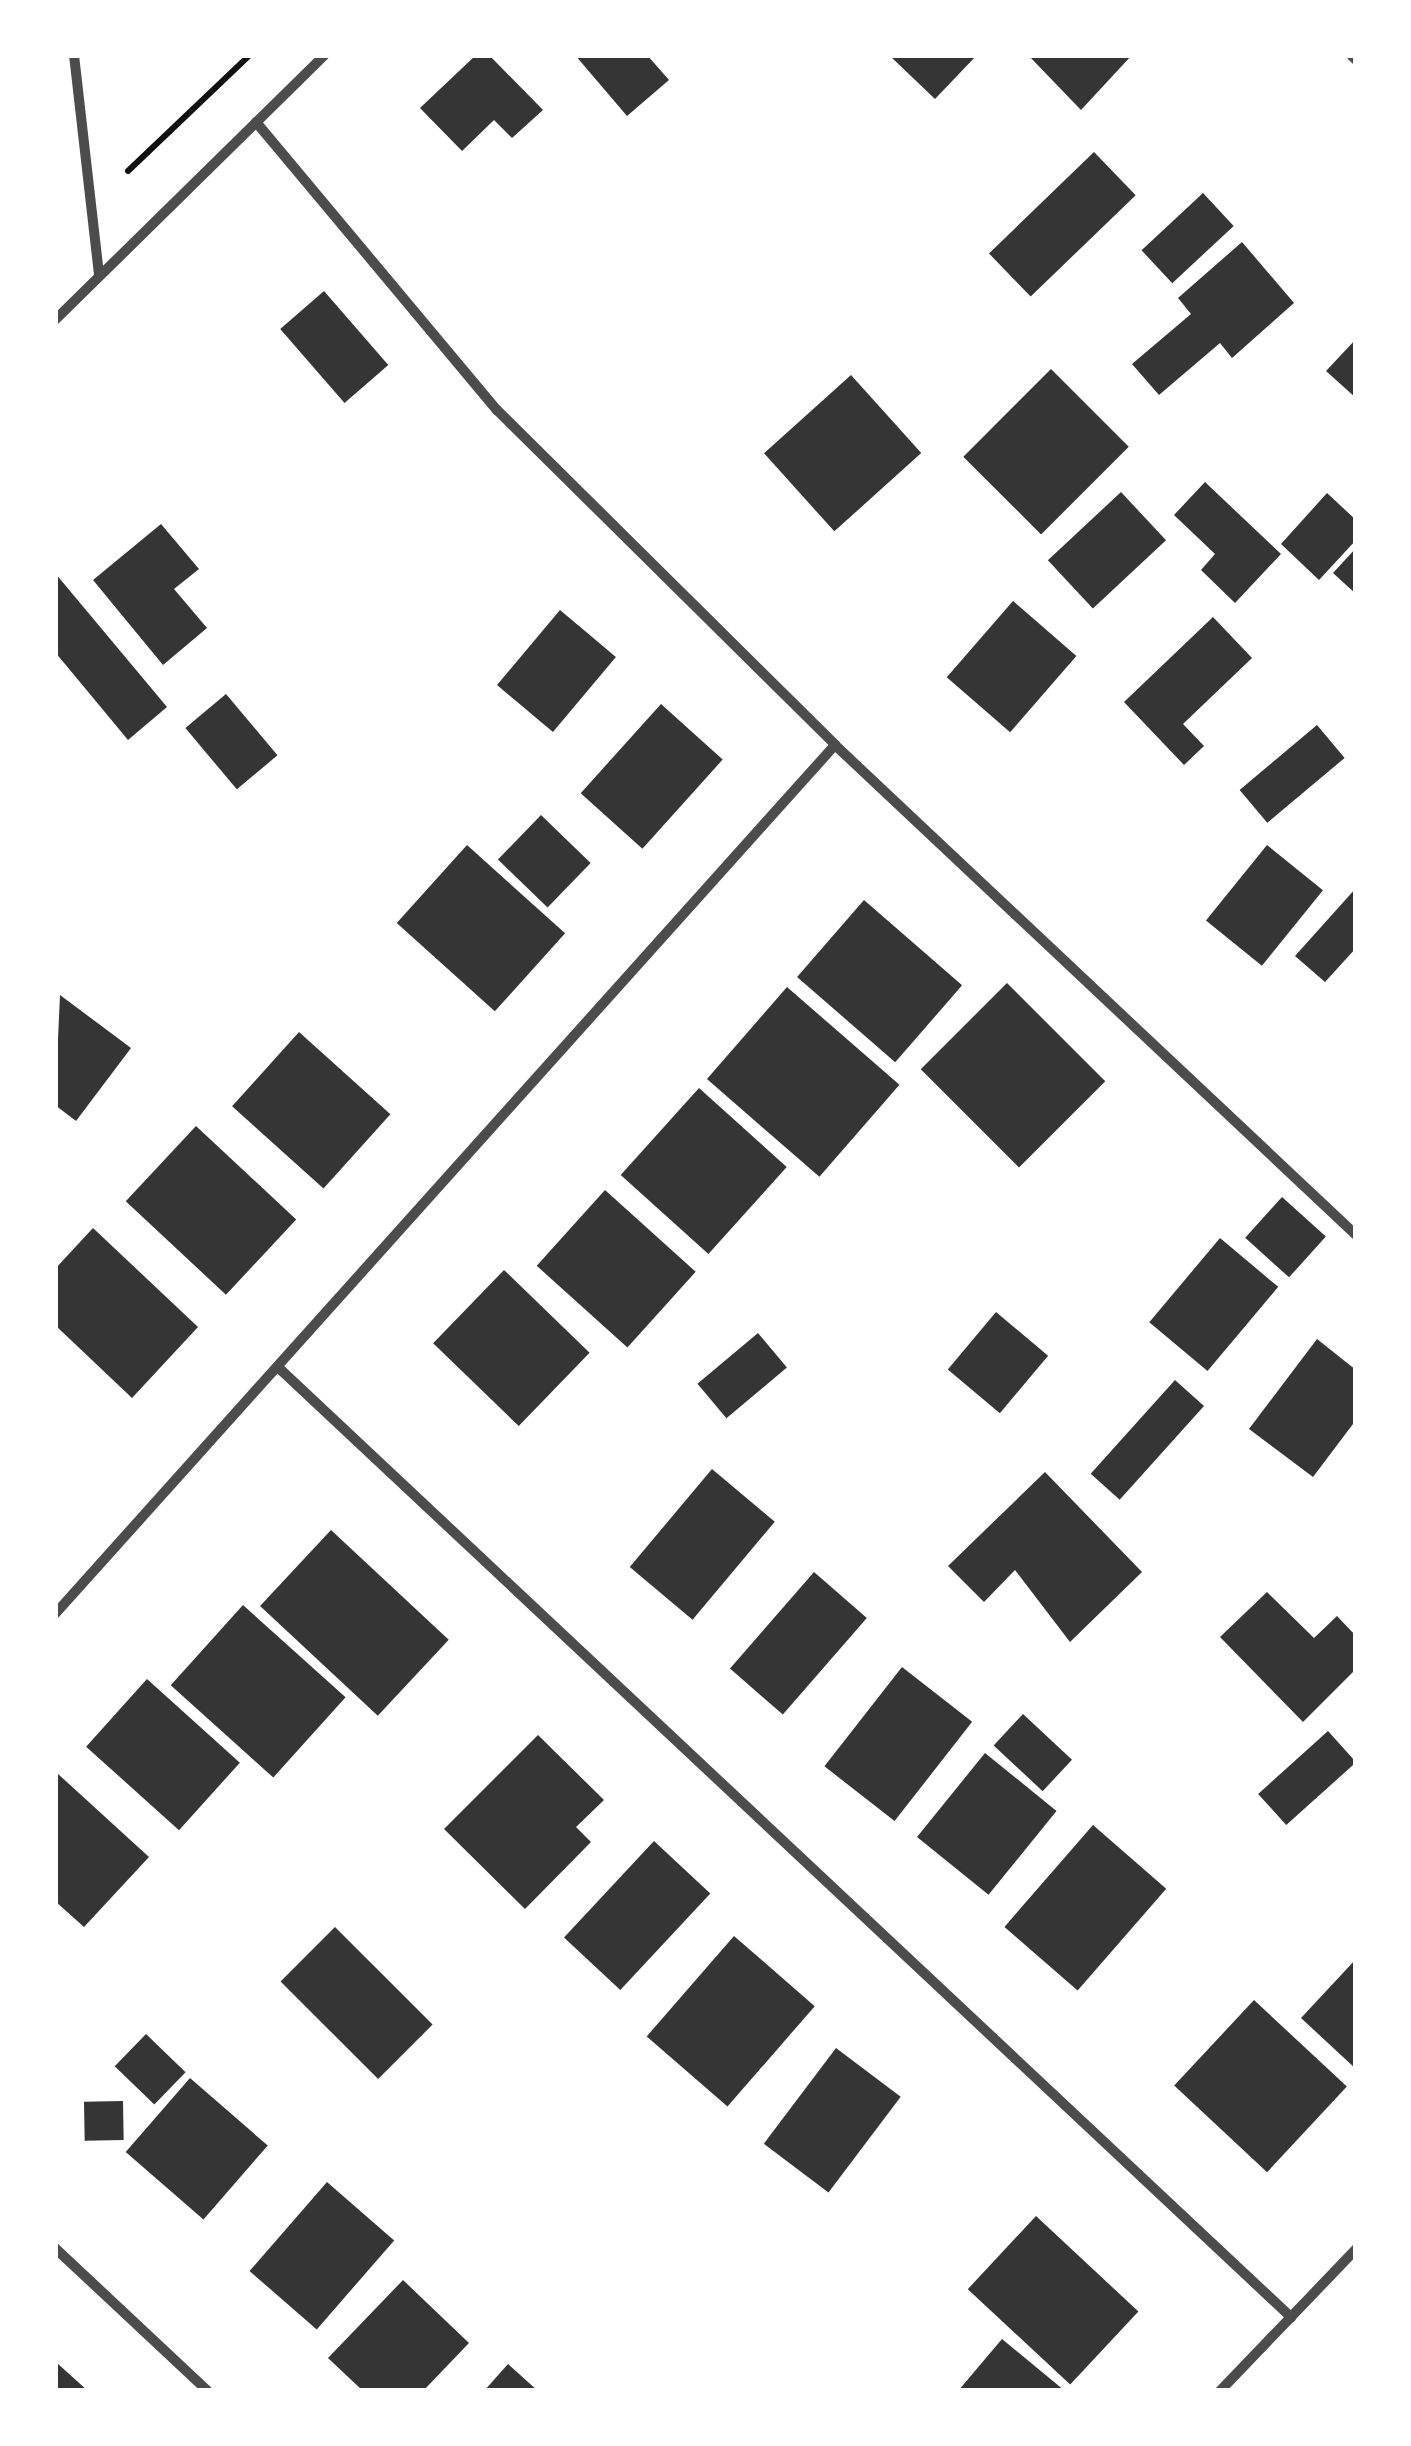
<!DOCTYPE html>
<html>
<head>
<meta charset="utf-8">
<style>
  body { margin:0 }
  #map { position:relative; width:1411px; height:2446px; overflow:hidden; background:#fff; font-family:"Alegreya Sans",sans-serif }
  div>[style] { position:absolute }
  .building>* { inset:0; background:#353535; transform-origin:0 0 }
  .path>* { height:6px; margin:-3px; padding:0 3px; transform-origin:3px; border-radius:3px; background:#111 }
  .minor>* { height:10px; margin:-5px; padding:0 5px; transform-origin:5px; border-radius:5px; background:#4c4c4c }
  span { translate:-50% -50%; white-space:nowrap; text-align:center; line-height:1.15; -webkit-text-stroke:10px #fff; paint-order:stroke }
  .frame { position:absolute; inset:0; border:58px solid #fff; pointer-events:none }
</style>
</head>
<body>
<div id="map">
  <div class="building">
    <div style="clip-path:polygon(476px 55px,489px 55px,543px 110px,512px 138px,494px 120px,462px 151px,420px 108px)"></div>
    <div style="clip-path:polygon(575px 55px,647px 55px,669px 80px,627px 116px)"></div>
    <div style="clip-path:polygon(889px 55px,977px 55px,935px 99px)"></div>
    <div style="clip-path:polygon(1028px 55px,1132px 55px,1081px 110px)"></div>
    <div style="left:1094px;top:152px;width:60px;height:146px;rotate:46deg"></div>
    <div style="left:1203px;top:193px;width:45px;height:84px;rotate:47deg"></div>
    <div style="clip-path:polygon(1242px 242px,1294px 303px,1232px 358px,1220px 343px,1159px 395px,1132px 364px,1191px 314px,1178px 298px)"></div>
    <div style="left:324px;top:291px;width:98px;height:58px;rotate:49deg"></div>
    <div style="clip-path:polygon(1356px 339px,1356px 398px,1326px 371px)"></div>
    <div style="left:1051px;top:369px;width:110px;height:124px;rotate:45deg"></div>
    <div style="left:851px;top:375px;width:105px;height:117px;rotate:48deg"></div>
    <div style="clip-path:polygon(1205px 482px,1281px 554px,1235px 603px,1201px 570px,1215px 554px,1174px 515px)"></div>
    <div style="left:1121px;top:492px;width:66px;height:100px;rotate:47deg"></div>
    <div style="clip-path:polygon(1327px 493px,1356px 520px,1356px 540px,1319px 580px,1281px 544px)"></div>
    <div style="clip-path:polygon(161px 524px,199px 569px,174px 589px,207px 628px,163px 665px,93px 580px)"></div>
    <div style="clip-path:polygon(1356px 548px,1356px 594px,1333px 573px)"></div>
    <div style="clip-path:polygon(55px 573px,167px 707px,128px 740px,55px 652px)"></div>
    <div style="left:1013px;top:601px;width:84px;height:101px;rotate:41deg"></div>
    <div style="left:560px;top:610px;width:73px;height:98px;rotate:40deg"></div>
    <div style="clip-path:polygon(1213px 617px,1252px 658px,1183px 724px,1204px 746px,1184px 765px,1124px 702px)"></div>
    <div style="left:226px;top:694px;width:80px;height:53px;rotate:50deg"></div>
    <div style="left:661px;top:704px;width:83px;height:120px;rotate:42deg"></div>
    <div style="left:1317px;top:725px;width:43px;height:101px;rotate:50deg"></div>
    <div style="left:541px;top:815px;width:69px;height:62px;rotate:44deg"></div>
    <div style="left:467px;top:845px;width:132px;height:105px;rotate:42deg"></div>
    <div style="left:1267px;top:845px;width:72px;height:97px;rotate:39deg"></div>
    <div style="clip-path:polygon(1356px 888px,1356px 948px,1325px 982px,1295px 956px)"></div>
    <div style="left:864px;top:900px;width:130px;height:102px;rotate:41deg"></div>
    <div style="left:1007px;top:983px;width:139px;height:122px;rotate:45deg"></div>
    <div style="left:787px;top:987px;width:149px;height:122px;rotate:41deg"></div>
    <div style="clip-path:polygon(60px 995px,131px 1048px,76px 1121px,55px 1105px)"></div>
    <div style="left:299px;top:1032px;width:123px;height:100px;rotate:42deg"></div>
    <div style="left:699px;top:1088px;width:118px;height:117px;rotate:42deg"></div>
    <div style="left:196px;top:1126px;width:137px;height:103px;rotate:43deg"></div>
    <div style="left:605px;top:1190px;width:122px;height:102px;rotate:42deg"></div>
    <div style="left:1282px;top:1197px;width:59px;height:55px;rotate:42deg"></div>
    <div style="clip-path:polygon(93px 1228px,198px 1327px,132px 1398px,55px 1325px,55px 1269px)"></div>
    <div style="left:1220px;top:1238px;width:76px;height:110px;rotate:40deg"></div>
    <div style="left:504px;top:1270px;width:119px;height:102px;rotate:44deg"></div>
    <div style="left:996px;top:1312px;width:68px;height:75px;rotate:40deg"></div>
    <div style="left:758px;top:1333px;width:45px;height:79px;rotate:50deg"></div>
    <div style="clip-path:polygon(1317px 1339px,1356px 1370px,1356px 1420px,1313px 1477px,1249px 1429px)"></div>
    <div style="left:1175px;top:1380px;width:39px;height:126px;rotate:42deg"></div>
    <div style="left:712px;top:1469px;width:82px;height:128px;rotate:40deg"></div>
    <div style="clip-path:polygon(1045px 1472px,1142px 1572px,1070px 1642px,1015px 1570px,984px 1602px,948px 1566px)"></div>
    <div style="left:331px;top:1530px;width:161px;height:104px;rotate:43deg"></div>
    <div style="left:814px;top:1572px;width:70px;height:128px;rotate:41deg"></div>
    <div style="clip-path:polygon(1267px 1592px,1314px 1638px,1337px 1616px,1356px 1636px,1356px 1669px,1303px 1722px,1220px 1637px)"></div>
    <div style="left:243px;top:1605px;width:138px;height:108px;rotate:42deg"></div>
    <div style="left:902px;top:1667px;width:89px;height:126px;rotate:38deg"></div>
    <div style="left:147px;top:1679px;width:125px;height:91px;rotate:42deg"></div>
    <div style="left:1023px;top:1714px;width:67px;height:43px;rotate:43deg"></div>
    <div style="left:1328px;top:1731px;width:42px;height:94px;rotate:48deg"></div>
    <div style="clip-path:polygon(538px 1735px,604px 1800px,576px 1827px,591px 1842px,525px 1909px,444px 1829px)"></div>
    <div style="left:985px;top:1753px;width:92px;height:108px;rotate:39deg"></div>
    <div style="clip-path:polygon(57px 1773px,149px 1857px,84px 1927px,55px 1901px)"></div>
    <div style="left:1093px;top:1825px;width:97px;height:135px;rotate:41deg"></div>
    <div style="left:654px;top:1841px;width:77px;height:132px;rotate:43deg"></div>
    <div style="left:335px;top:1927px;width:138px;height:77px;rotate:45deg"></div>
    <div style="left:734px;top:1936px;width:107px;height:133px;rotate:41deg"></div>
    <div style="clip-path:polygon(1356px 1959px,1356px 2069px,1301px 2018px)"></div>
    <div style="left:1254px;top:2000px;width:127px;height:117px;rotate:43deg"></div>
    <div style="left:146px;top:2034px;width:55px;height:45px;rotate:44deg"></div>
    <div style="left:836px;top:2048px;width:81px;height:120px;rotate:37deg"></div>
    <div style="left:190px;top:2078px;width:103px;height:98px;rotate:41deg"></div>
    <div style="left:123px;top:2101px;width:39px;height:39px;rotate:89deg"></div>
    <div style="left:327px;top:2182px;width:89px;height:118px;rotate:41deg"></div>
    <div style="left:1036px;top:2216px;width:140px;height:100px;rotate:43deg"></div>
    <div style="clip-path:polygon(403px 2280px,469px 2343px,423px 2391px,363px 2391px,328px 2358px)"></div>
    <div style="clip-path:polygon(1002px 2339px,1065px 2391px,958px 2391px)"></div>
    <div style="clip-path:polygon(57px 2363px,88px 2391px,55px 2391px)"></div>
    <div style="clip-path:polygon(508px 2364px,538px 2391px,484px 2391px)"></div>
  </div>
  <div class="path">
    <div style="left:128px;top:171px;width:168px;rotate:-43.6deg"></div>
  </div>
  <div class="minor">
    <div style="left:74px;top:55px;width:220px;rotate:83.5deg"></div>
    <div style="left:1351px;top:55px;width:7px;rotate:45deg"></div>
    <div style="left:256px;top:122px;width:376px;rotate:50.1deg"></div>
    <div style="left:497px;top:410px;width:476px;rotate:44.7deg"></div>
    <div style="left:835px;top:745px;width:715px;rotate:43.24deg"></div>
    <div style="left:55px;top:320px;width:378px;rotate:-44.5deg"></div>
    <div style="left:281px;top:1370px;width:1385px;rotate:43.16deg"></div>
    <div style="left:55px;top:1614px;width:1168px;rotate:-48.09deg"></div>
    <div style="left:55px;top:2248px;width:209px;rotate:43.1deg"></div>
    <div style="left:1220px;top:2391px;width:197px;rotate:-46.2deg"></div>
  </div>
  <div class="frame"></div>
</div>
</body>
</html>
